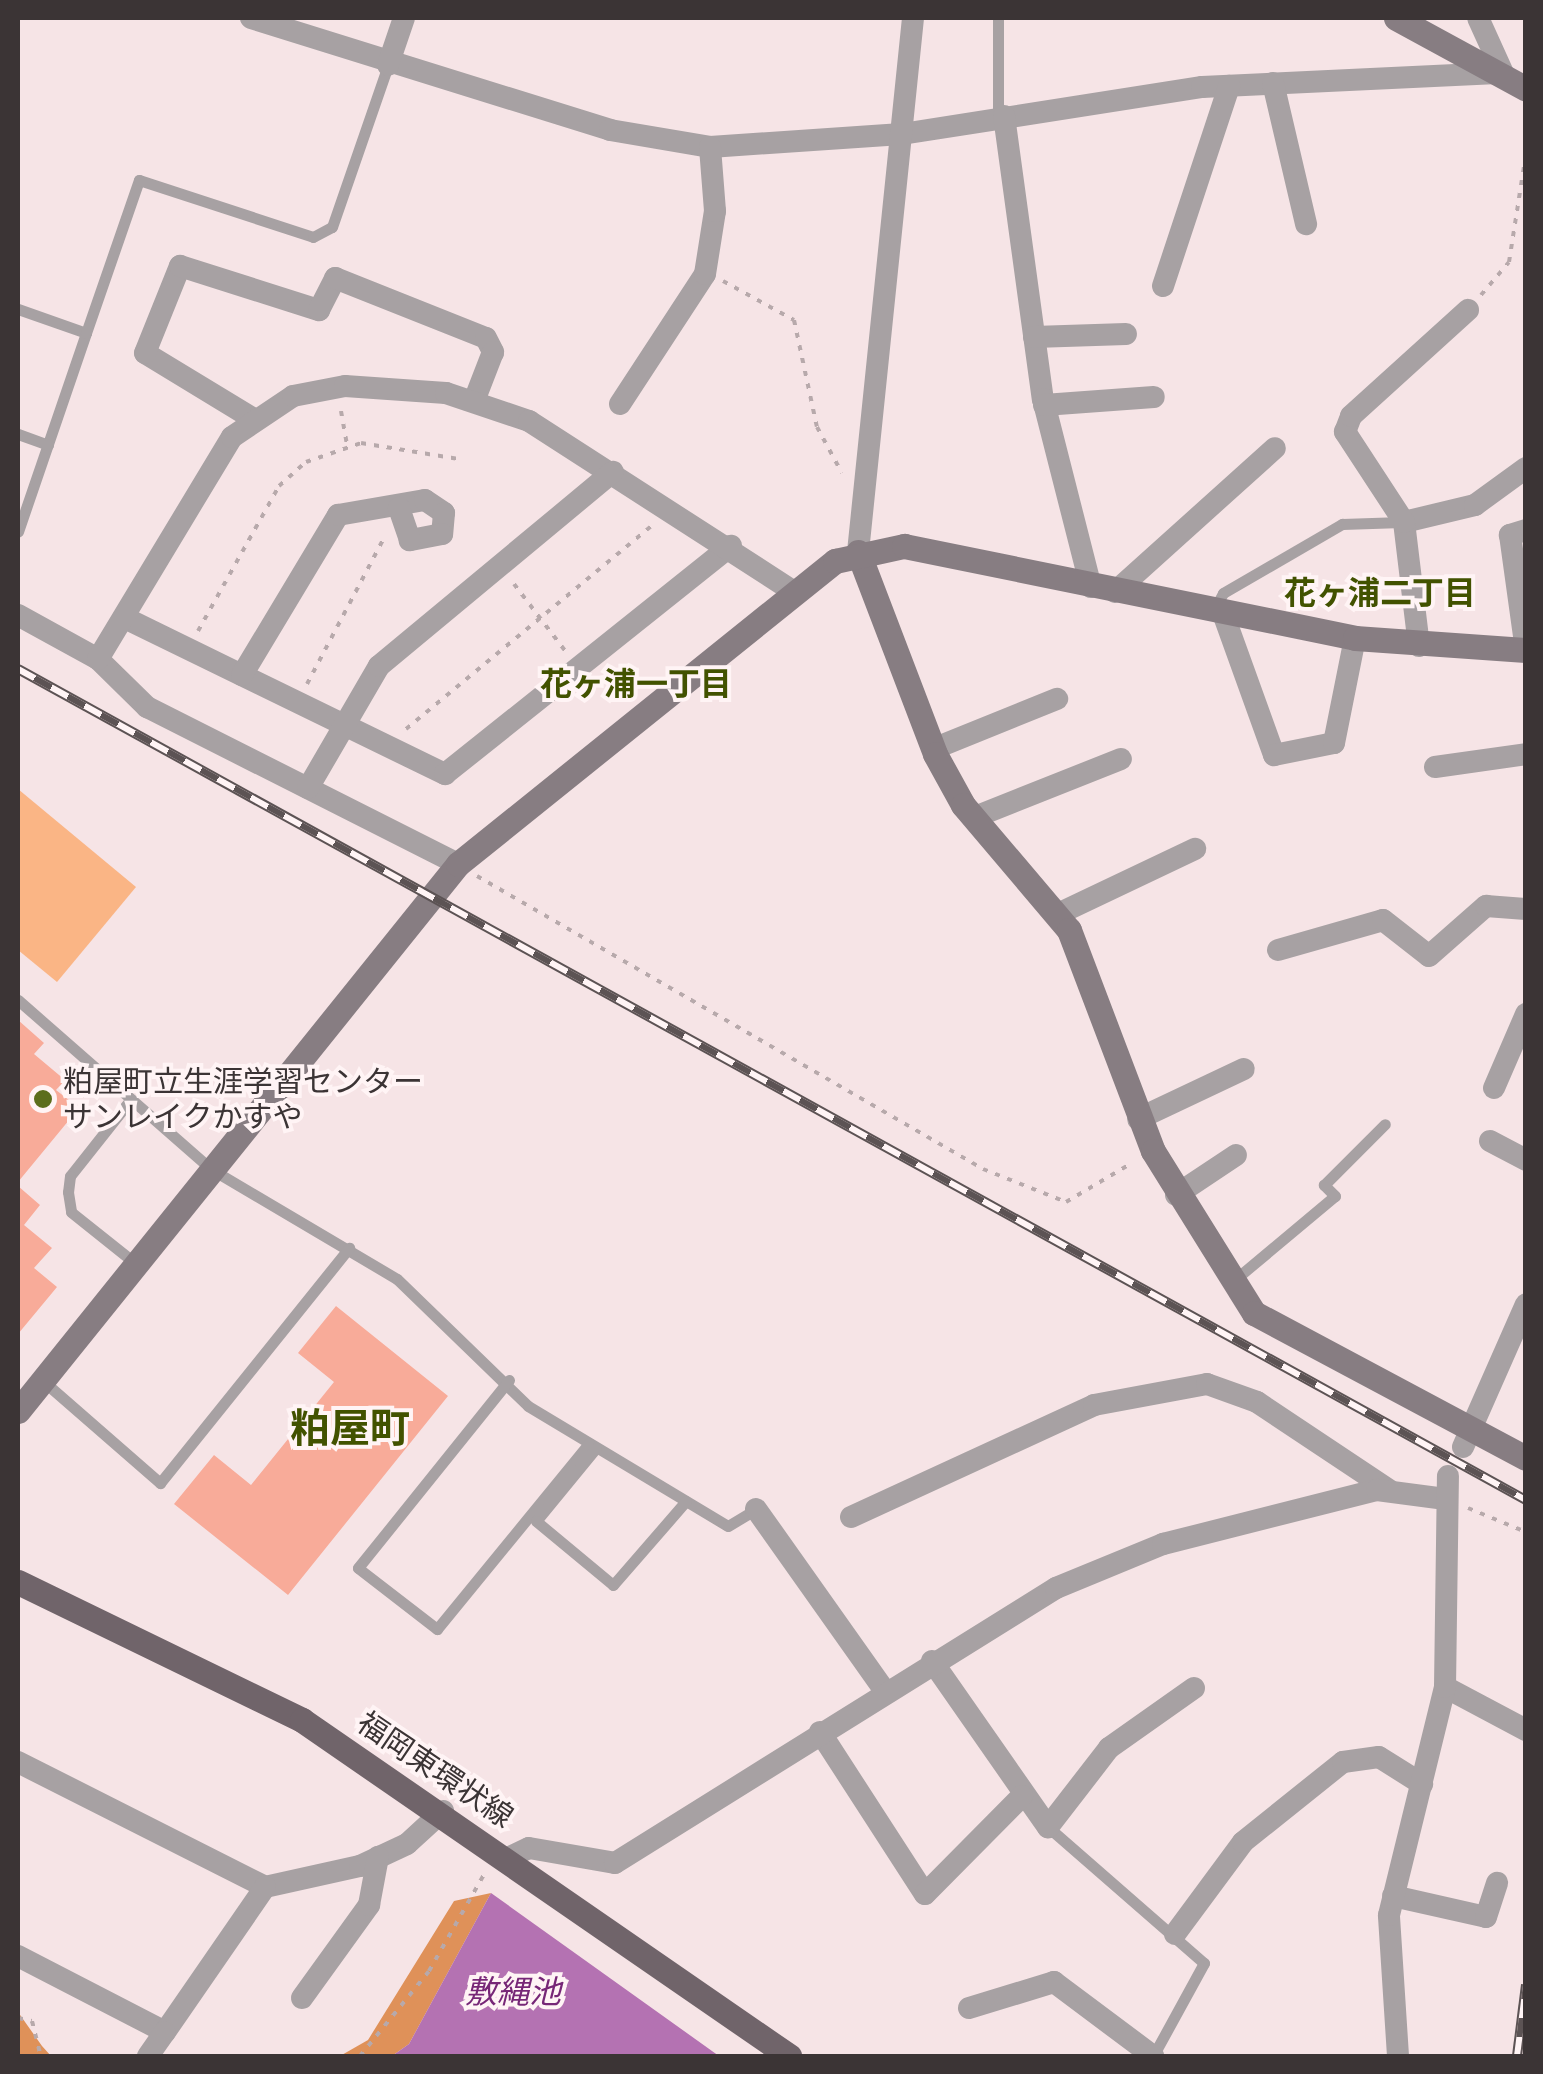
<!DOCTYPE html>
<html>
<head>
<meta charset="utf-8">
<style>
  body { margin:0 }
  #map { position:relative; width:1543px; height:2074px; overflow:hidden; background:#f6e4e6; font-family:Roboto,"Noto Sans JP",sans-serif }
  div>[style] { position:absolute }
  .green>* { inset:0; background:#fab585 }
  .forest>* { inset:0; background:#df9159 }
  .water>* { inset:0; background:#b472b2 }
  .building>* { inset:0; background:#f8ab99 }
  .path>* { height:4px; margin-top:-2px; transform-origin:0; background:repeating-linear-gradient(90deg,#b7a9ab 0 5px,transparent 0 13px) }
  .lane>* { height:11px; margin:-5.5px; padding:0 5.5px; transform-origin:5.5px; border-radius:5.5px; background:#a7a1a3 }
  .street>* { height:22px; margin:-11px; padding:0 11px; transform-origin:11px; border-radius:11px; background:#a7a1a3 }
  .secondary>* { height:25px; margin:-12.5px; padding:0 12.5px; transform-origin:12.5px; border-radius:12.5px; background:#877d82 }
  .primary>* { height:25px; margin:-12.5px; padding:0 12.5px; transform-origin:12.5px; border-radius:12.5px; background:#70646a }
  .rail>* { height:10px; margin-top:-5px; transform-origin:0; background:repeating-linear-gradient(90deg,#fff4f5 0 19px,#5c5354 0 38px); box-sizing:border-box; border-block:2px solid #5c5354 }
  .dots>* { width:28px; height:28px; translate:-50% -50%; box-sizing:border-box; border:5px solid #fff4f5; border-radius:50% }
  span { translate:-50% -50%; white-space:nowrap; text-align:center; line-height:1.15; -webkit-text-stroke:8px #fff4f5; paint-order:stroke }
  .poi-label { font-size:30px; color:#3b3435 }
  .left { translate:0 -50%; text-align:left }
  .street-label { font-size:30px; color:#3b3435 }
  .neighbourhood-label { font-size:32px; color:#425200; font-weight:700 }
  .water-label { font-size:32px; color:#772777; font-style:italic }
  .district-label { font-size:40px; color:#425200; font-weight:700 }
  .frame { position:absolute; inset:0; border:20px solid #3b3435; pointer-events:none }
</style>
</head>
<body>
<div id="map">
  <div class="green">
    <div style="clip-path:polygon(18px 789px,136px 887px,57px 982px,18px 950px)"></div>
  </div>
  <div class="forest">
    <div style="clip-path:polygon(491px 1893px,409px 2044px,392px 2056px,340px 2056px,368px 2040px,454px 1901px)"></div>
    <div style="clip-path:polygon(18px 2012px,42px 2046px,51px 2056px,18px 2056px)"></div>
  </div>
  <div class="water">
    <div style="clip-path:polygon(491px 1893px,719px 2056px,392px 2056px,409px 2044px)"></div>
  </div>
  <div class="building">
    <div style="clip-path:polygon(18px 1020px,44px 1043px,34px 1054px,65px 1080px,56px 1090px,79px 1108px,18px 1182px)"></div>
    <div style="clip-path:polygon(18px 1186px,40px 1205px,24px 1225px,52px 1248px,34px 1268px,57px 1287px,18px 1334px)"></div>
    <div style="clip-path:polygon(336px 1306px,448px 1396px,288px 1595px,174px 1504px,214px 1455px,251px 1485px,334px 1382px,298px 1353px)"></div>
  </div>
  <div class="path">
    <div style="left:723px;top:281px;width:81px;rotate:28.8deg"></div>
    <div style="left:794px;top:320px;width:109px;rotate:77.9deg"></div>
    <div style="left:817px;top:427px;width:52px;rotate:61.5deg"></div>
    <div style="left:1481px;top:295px;width:43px;rotate:-49.7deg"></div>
    <div style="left:1509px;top:262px;width:110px;rotate:-81.1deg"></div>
    <div style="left:341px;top:411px;width:35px;rotate:80deg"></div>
    <div style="left:514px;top:584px;width:86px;rotate:52.6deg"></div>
    <div style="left:198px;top:631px;width:166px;rotate:-60.8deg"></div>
    <div style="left:279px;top:486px;width:36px;rotate:-42deg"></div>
    <div style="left:306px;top:462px;width:58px;rotate:-19.1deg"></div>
    <div style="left:361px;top:443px;width:99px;rotate:9.3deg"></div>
    <div style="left:307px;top:684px;width:165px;rotate:-62.2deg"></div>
    <div style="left:406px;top:729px;width:320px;rotate:-39.6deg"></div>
    <div style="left:477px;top:876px;width:585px;rotate:30.07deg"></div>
    <div style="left:983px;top:1169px;width:89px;rotate:21.7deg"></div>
    <div style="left:1066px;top:1202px;width:77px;rotate:-30.6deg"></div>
    <div style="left:1468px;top:1508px;width:63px;rotate:22.5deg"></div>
    <div style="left:18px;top:2018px;width:14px;rotate:12deg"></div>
    <div style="left:32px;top:2021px;width:36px;rotate:76deg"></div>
    <div style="left:360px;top:2056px;width:109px;rotate:-50.9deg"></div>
    <div style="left:429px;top:1971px;width:113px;rotate:-60.3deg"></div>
  </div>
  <div class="lane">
    <div style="left:998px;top:118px;width:100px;rotate:-90deg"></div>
    <div style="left:18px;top:309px;width:72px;rotate:19.4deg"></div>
    <div style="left:86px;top:333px;width:210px;rotate:108.9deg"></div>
    <div style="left:86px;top:333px;width:162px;rotate:-70.9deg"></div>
    <div style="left:139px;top:180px;width:183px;rotate:18.1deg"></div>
    <div style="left:313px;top:237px;width:21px;rotate:-28deg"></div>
    <div style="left:332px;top:227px;width:171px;rotate:-70.9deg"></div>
    <div style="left:18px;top:434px;width:32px;rotate:20deg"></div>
    <div style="left:1214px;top:610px;width:19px;rotate:-62deg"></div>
    <div style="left:1223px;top:593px;width:138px;rotate:-30.1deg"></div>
    <div style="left:1342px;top:524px;width:60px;rotate:-1.9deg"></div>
    <div style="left:18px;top:1000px;width:257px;rotate:41.2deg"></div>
    <div style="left:211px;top:1169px;width:216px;rotate:30.6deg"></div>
    <div style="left:397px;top:1279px;width:182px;rotate:44.1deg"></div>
    <div style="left:528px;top:1406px;width:233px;rotate:31deg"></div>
    <div style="left:728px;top:1526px;width:33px;rotate:-31deg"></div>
    <div style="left:131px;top:1099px;width:98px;rotate:128.4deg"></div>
    <div style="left:70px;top:1176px;width:16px;rotate:97deg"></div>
    <div style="left:68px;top:1192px;width:20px;rotate:81deg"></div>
    <div style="left:71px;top:1212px;width:82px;rotate:38.6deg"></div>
    <div style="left:1232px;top:1282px;width:134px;rotate:-39.9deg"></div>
    <div style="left:1335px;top:1196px;width:16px;rotate:-135deg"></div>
    <div style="left:1324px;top:1185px;width:86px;rotate:-45deg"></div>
    <div style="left:42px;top:1380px;width:157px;rotate:41.1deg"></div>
    <div style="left:160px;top:1483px;width:302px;rotate:-51.2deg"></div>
    <div style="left:509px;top:1380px;width:241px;rotate:128.8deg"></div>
    <div style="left:358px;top:1568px;width:100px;rotate:37.7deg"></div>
    <div style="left:437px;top:1629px;width:240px;rotate:-50.7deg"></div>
    <div style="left:596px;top:1448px;width:94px;rotate:129.4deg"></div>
    <div style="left:536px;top:1521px;width:100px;rotate:39.7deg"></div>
    <div style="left:613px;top:1585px;width:111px;rotate:-49deg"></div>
    <div style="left:1048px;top:1827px;width:207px;rotate:41.1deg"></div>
    <div style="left:1204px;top:1963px;width:106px;rotate:118.7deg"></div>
  </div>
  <div class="street">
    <div style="left:251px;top:18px;width:376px;rotate:17.3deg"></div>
    <div style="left:610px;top:130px;width:101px;rotate:9.6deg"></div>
    <div style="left:710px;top:147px;width:192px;rotate:-3.9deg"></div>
    <div style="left:902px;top:134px;width:304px;rotate:-8.9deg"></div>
    <div style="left:1202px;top:87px;width:301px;rotate:-2.7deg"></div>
    <div style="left:1503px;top:73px;width:60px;rotate:-114.4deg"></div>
    <div style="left:388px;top:65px;width:50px;rotate:-71.2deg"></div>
    <div style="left:1273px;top:83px;width:145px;rotate:76.8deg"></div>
    <div style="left:1004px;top:116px;width:286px;rotate:82.2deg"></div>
    <div style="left:1043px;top:399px;width:194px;rotate:75.7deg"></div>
    <div style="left:1163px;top:286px;width:211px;rotate:-71.7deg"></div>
    <div style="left:1034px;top:337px;width:92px;rotate:-1.9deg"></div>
    <div style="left:620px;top:404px;width:155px;rotate:-56.8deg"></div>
    <div style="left:705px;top:274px;width:64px;rotate:-81deg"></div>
    <div style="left:715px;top:211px;width:64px;rotate:-94.5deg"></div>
    <div style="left:1044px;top:405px;width:110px;rotate:-4.2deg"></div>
    <div style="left:252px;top:418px;width:125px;rotate:-148.7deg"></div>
    <div style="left:145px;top:353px;width:94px;rotate:-68.1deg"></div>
    <div style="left:180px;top:266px;width:146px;rotate:17.6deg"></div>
    <div style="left:319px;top:310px;width:36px;rotate:-63deg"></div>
    <div style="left:335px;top:278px;width:162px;rotate:21.7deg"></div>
    <div style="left:486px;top:338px;width:16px;rotate:63deg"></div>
    <div style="left:493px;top:352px;width:53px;rotate:111.2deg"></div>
    <div style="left:1404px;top:522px;width:73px;rotate:-13.5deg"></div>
    <div style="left:1475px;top:505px;width:63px;rotate:-36deg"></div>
    <div style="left:1526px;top:530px;width:17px;rotate:163deg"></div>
    <div style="left:1510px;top:535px;width:117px;rotate:82.1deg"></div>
    <div style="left:858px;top:552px;width:537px;rotate:-84.12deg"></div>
    <div style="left:1115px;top:592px;width:215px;rotate:-42deg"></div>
    <div style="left:18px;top:615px;width:91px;rotate:28.8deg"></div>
    <div style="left:98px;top:659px;width:69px;rotate:44.4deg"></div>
    <div style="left:147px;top:707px;width:348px;rotate:26.8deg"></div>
    <div style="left:1224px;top:616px;width:148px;rotate:70.2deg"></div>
    <div style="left:1274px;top:755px;width:61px;rotate:-11.3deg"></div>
    <div style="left:1334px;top:743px;width:107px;rotate:-78.7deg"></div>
    <div style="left:127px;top:619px;width:354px;rotate:26deg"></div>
    <div style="left:445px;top:774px;width:366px;rotate:-38.6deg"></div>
    <div style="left:1419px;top:646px;width:125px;rotate:-96.9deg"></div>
    <div style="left:1404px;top:522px;width:108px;rotate:-123.2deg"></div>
    <div style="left:1345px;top:432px;width:17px;rotate:-69deg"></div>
    <div style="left:1351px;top:416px;width:158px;rotate:-42.2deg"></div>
    <div style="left:98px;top:659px;width:259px;rotate:-58.9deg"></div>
    <div style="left:232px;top:437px;width:73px;rotate:-33.9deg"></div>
    <div style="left:293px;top:396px;width:53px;rotate:-10.9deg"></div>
    <div style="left:345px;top:386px;width:101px;rotate:4deg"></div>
    <div style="left:446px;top:393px;width:88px;rotate:18.6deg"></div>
    <div style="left:529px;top:421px;width:315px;rotate:32.8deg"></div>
    <div style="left:242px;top:675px;width:187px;rotate:-59deg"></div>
    <div style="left:338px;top:515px;width:88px;rotate:-9.8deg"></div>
    <div style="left:425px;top:500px;width:23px;rotate:34deg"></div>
    <div style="left:444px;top:513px;width:21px;rotate:95deg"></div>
    <div style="left:442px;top:534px;width:33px;rotate:169deg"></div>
    <div style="left:410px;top:540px;width:34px;rotate:-109deg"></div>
    <div style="left:933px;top:749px;width:134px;rotate:-22deg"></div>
    <div style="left:1435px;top:767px;width:92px;rotate:-8.1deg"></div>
    <div style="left:308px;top:788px;width:141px;rotate:-59.8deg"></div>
    <div style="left:379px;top:666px;width:304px;rotate:-39.7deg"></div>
    <div style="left:975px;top:817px;width:157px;rotate:-21.7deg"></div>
    <div style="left:1058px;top:914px;width:152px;rotate:-25.4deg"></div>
    <div style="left:1278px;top:950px;width:109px;rotate:-15.9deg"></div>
    <div style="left:1383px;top:920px;width:58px;rotate:38deg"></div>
    <div style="left:1429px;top:956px;width:76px;rotate:-41.3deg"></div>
    <div style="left:1486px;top:906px;width:40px;rotate:4.3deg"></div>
    <div style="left:1494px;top:1088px;width:81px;rotate:-66.6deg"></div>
    <div style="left:1138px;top:1119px;width:117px;rotate:-25.3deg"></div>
    <div style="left:1490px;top:1141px;width:41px;rotate:27.8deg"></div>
    <div style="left:1176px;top:1195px;width:72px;rotate:-33.7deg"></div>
    <div style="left:1463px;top:1447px;width:156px;rotate:-66.2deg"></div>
    <div style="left:756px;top:1509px;width:223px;rotate:54.7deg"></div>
    <div style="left:851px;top:1517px;width:268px;rotate:-24.7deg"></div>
    <div style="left:1094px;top:1405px;width:115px;rotate:-10.5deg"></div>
    <div style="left:1207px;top:1384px;width:53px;rotate:19.8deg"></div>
    <div style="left:1257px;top:1402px;width:159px;rotate:33.7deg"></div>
    <div style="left:932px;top:1661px;width:203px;rotate:55.1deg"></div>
    <div style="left:1048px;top:1827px;width:100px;rotate:-52.3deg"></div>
    <div style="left:1109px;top:1748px;width:104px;rotate:-35.2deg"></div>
    <div style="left:1445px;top:1687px;width:92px;rotate:28deg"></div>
    <div style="left:820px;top:1732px;width:193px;rotate:57.1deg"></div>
    <div style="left:925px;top:1894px;width:138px;rotate:-45.3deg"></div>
    <div style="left:18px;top:1762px;width:277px;rotate:26.8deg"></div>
    <div style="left:265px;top:1887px;width:97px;rotate:-12.5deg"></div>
    <div style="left:360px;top:1866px;width:52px;rotate:-25.1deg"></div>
    <div style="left:407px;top:1844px;width:49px;rotate:-42.5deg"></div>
    <div style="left:506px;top:1859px;width:25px;rotate:-26deg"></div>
    <div style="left:529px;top:1848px;width:87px;rotate:9.9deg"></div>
    <div style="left:615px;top:1863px;width:520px;rotate:-31.95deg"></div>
    <div style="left:1056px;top:1588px;width:116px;rotate:-22.4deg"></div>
    <div style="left:1163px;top:1544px;width:221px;rotate:-14.2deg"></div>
    <div style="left:1377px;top:1490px;width:69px;rotate:7.5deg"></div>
    <div style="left:1393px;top:1896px;width:95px;rotate:12.7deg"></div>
    <div style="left:1486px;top:1917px;width:36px;rotate:-72deg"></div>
    <div style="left:1175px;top:1934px;width:114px;rotate:-53.5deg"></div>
    <div style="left:1243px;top:1842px;width:128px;rotate:-38.7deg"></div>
    <div style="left:1343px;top:1762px;width:36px;rotate:-8deg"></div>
    <div style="left:1379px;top:1757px;width:51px;rotate:32.1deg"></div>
    <div style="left:18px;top:1956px;width:165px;rotate:27.3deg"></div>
    <div style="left:165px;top:2032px;width:176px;rotate:-55.4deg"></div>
    <div style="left:302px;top:1998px;width:115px;rotate:-54.2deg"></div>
    <div style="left:369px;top:1905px;width:49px;rotate:-79.4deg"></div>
    <div style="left:969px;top:2008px;width:89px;rotate:-17deg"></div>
    <div style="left:1054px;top:1982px;width:124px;rotate:36.8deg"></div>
    <div style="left:148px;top:2056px;width:29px;rotate:-55deg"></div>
    <div style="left:1398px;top:2056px;width:141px;rotate:-93.7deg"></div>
    <div style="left:1389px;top:1915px;width:235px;rotate:-76.2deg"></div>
    <div style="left:1445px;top:1687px;width:211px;rotate:-89.2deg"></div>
  </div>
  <div class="secondary">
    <div style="left:1396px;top:18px;width:148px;rotate:28.6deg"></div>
    <div style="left:858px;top:552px;width:216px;rotate:69.1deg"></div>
    <div style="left:935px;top:754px;width:58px;rotate:61.2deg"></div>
    <div style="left:963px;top:805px;width:164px;rotate:49.7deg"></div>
    <div style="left:1069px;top:930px;width:236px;rotate:69.2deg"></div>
    <div style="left:1153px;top:1151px;width:191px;rotate:58.1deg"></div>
    <div style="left:1254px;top:1313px;width:308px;rotate:28.1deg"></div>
    <div style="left:18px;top:1411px;width:702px;rotate:-51.19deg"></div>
    <div style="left:458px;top:864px;width:484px;rotate:-38.8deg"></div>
    <div style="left:835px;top:561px;width:71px;rotate:-12.3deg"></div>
    <div style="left:904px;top:546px;width:460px;rotate:11.5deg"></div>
    <div style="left:1355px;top:638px;width:171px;rotate:4deg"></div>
  </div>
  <div class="primary">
    <div style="left:18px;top:1582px;width:316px;rotate:25.9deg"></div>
    <div style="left:302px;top:1720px;width:592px;rotate:34.6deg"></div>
  </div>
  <div class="rail">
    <div style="left:18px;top:669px;width:1722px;rotate:28.86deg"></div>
    <div style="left:1517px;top:2056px;width:72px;rotate:-82.8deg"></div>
  </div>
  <div class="dots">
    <div style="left:43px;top:1099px;background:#5c6e1c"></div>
  </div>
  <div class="poi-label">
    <span class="left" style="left:63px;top:1099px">粕屋町立生涯学習センター<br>サンレイクかすや</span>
  </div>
  <div class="street-label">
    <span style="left:435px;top:1770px;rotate:34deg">福岡東環状線</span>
  </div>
  <div class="neighbourhood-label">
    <span style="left:1380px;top:593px">花ヶ浦二丁目</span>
    <span style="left:636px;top:684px">花ヶ浦一丁目</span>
  </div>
  <div class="water-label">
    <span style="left:513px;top:1992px">敷縄池</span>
  </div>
  <div class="district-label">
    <span style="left:350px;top:1429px">粕屋町</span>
  </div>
  <div class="frame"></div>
</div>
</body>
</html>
